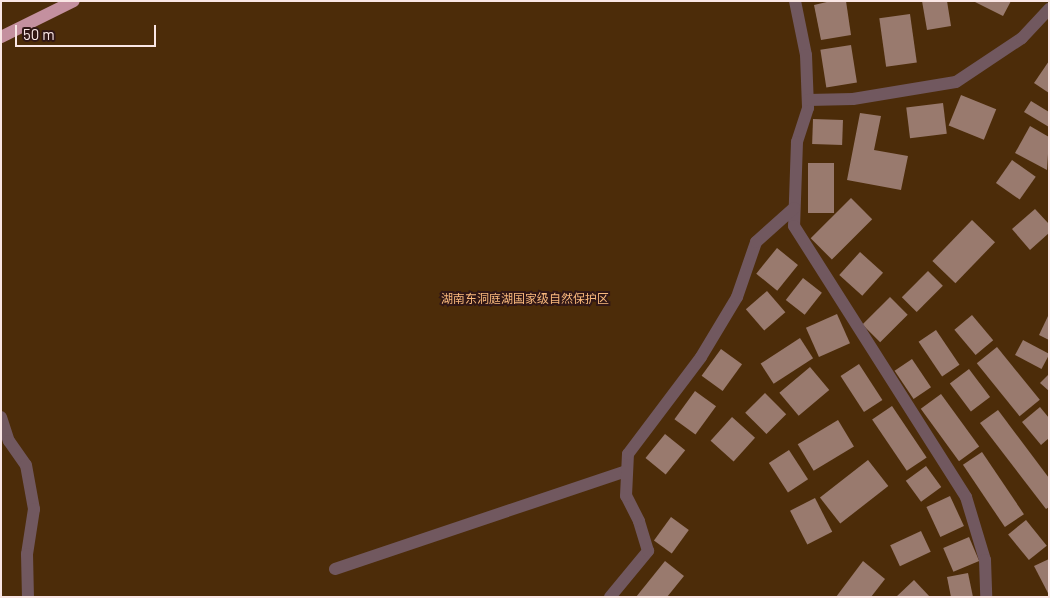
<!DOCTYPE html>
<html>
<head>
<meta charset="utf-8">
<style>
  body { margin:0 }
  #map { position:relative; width:1050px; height:598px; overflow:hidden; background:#311716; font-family:Barlow,"Noto Sans SC",sans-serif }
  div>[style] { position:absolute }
  .green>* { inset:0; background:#4c2c09; transform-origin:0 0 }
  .building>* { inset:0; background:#997a6e; transform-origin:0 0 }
  .minor>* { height:12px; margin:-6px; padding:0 6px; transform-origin:6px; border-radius:6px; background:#71585f }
  .primary>* { height:12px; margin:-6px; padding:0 6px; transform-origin:6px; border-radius:6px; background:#c4909f }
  span { translate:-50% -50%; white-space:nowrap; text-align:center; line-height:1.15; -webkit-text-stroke:4px #311716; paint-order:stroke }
  .park-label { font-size:12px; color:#f9b97d }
  .frame { position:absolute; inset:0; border:2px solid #f9e6e5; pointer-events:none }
  .scale { position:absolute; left:15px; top:25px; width:141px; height:22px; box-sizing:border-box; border:2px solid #f9e6e5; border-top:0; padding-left:6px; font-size:15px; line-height:18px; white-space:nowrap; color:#f9e6e5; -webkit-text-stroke:4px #311716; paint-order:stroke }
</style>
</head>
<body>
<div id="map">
  <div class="green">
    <div style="left:1px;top:1px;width:1048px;height:596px"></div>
  </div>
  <div class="building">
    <div style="clip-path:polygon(831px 1px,846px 1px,851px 35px,821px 40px,814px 5px)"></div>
    <div style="clip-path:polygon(922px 1px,947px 1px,951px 26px,927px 30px)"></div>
    <div style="clip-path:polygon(973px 1px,1011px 1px,1003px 16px)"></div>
    <div style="left:910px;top:14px;width:49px;height:31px;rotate:82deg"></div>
    <div style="left:851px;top:45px;width:38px;height:31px;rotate:81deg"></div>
    <div style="clip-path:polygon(1049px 61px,1049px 93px,1034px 83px)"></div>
    <div style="left:961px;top:95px;width:38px;height:33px;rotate:22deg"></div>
    <div style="clip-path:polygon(1031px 101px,1049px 112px,1049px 127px,1024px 112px)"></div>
    <div style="left:943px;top:103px;width:31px;height:37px;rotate:83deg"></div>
    <div style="clip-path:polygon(860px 113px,881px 116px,874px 150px,908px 156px,901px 190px,847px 180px)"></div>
    <div style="left:813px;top:119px;width:30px;height:25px;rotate:2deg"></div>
    <div style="clip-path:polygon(1030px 126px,1049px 137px,1047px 170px,1015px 153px)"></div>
    <div style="left:1012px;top:160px;width:29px;height:28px;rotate:35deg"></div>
    <div style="left:808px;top:163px;width:26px;height:50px"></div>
    <div style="left:851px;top:198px;width:30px;height:57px;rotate:45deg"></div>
    <div style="clip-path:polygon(1035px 209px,1049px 224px,1049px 233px,1030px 250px,1012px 229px)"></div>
    <div style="left:972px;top:220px;width:32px;height:57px;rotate:44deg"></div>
    <div style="left:777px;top:248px;width:27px;height:33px;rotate:39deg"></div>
    <div style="left:860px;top:252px;width:31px;height:31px;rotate:42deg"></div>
    <div style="left:928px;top:271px;width:21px;height:37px;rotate:45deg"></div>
    <div style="left:803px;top:278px;width:24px;height:28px;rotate:38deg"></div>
    <div style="left:767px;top:291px;width:28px;height:28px;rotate:49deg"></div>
    <div style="left:890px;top:297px;width:25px;height:39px;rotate:45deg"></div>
    <div style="left:837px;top:314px;width:32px;height:34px;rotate:66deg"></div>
    <div style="clip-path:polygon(1049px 314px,1049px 340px,1039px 335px)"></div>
    <div style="left:972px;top:315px;width:33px;height:23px;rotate:50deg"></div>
    <div style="left:936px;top:330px;width:42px;height:21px;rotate:56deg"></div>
    <div style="left:800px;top:338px;width:24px;height:47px;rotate:57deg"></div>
    <div style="left:1023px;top:340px;width:30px;height:17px;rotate:28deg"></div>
    <div style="left:997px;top:347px;width:68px;height:26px;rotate:51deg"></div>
    <div style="left:721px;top:349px;width:26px;height:33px;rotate:36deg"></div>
    <div style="left:912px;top:359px;width:34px;height:21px;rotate:56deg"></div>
    <div style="left:859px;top:364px;width:43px;height:22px;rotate:57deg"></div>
    <div style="left:810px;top:367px;width:30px;height:40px;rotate:50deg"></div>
    <div style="left:969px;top:369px;width:35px;height:24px;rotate:53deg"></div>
    <div style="clip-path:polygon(1049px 374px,1049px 391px,1040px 383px)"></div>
    <div style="left:695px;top:391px;width:26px;height:35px;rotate:36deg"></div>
    <div style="left:765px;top:393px;width:30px;height:28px;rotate:45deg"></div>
    <div style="left:941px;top:394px;width:65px;height:25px;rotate:54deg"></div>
    <div style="left:892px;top:406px;width:62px;height:24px;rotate:56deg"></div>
    <div style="clip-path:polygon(1040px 407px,1049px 418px,1049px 438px,1041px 445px,1022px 422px)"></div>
    <div style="clip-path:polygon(998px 410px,1049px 478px,1049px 507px,1046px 509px,980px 423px)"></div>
    <div style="left:732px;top:417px;width:31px;height:32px;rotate:42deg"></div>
    <div style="left:838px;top:420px;width:31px;height:47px;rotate:59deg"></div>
    <div style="left:665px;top:434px;width:26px;height:31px;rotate:39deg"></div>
    <div style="left:789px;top:450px;width:35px;height:24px;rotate:57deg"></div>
    <div style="left:982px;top:452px;width:75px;height:23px;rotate:56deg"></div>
    <div style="left:868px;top:460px;width:33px;height:61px;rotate:52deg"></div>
    <div style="left:926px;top:466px;width:26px;height:25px;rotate:54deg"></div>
    <div style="left:950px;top:496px;width:33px;height:26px;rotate:65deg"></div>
    <div style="left:815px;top:498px;width:38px;height:28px;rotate:63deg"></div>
    <div style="left:671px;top:517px;width:22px;height:29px;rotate:36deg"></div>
    <div style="left:1026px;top:520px;width:33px;height:23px;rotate:51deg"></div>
    <div style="left:921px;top:531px;width:23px;height:34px;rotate:65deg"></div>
    <div style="left:969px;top:537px;width:26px;height:28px;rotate:67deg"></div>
    <div style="clip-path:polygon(1049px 559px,1049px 595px,1034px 566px)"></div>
    <div style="clip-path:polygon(665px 561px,684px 576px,667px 597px,636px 597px)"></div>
    <div style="clip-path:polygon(863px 561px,885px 579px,871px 597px,836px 597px)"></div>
    <div style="clip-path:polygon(968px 573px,973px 597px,951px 597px,947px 577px)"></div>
    <div style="clip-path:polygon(914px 580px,930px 597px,896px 597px)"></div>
  </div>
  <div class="minor">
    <div style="left:795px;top:1px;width:55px;rotate:78.5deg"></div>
    <div style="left:806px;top:55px;width:53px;rotate:87.8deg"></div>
    <div style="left:808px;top:108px;width:36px;rotate:108deg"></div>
    <div style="left:797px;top:142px;width:84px;rotate:92deg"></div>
    <div style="left:794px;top:226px;width:321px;rotate:57.6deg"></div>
    <div style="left:966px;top:497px;width:66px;rotate:73.2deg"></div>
    <div style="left:985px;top:560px;width:37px;rotate:88deg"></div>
    <div style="left:808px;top:100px;width:45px;rotate:-1.3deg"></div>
    <div style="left:853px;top:99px;width:104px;rotate:-9.4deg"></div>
    <div style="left:956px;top:82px;width:79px;rotate:-33.7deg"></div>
    <div style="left:1022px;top:38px;width:40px;rotate:-47deg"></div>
    <div style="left:1px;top:417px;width:25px;rotate:72deg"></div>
    <div style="left:9px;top:441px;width:29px;rotate:55deg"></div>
    <div style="left:26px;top:465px;width:45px;rotate:79.7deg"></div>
    <div style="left:34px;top:509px;width:46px;rotate:98.8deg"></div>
    <div style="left:27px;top:554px;width:43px;rotate:88.7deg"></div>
    <div style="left:335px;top:569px;width:307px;rotate:-18.6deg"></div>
    <div style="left:610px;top:597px;width:60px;rotate:-50.4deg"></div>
    <div style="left:648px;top:551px;width:31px;rotate:-107deg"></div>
    <div style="left:639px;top:521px;width:28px;rotate:-117deg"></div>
    <div style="left:626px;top:496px;width:42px;rotate:-87.3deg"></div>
    <div style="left:628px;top:454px;width:121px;rotate:-53deg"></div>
    <div style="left:701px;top:357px;width:70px;rotate:-59deg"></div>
    <div style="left:737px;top:297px;width:58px;rotate:-70.9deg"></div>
    <div style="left:756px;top:242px;width:51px;rotate:-41.8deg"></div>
  </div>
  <div class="primary">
    <div style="left:1px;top:37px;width:81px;rotate:-26.3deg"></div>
  </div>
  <div class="park-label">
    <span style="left:525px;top:299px">湖南东洞庭湖国家级自然保护区</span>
  </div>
  <div class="frame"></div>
  <div class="scale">50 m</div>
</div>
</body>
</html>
